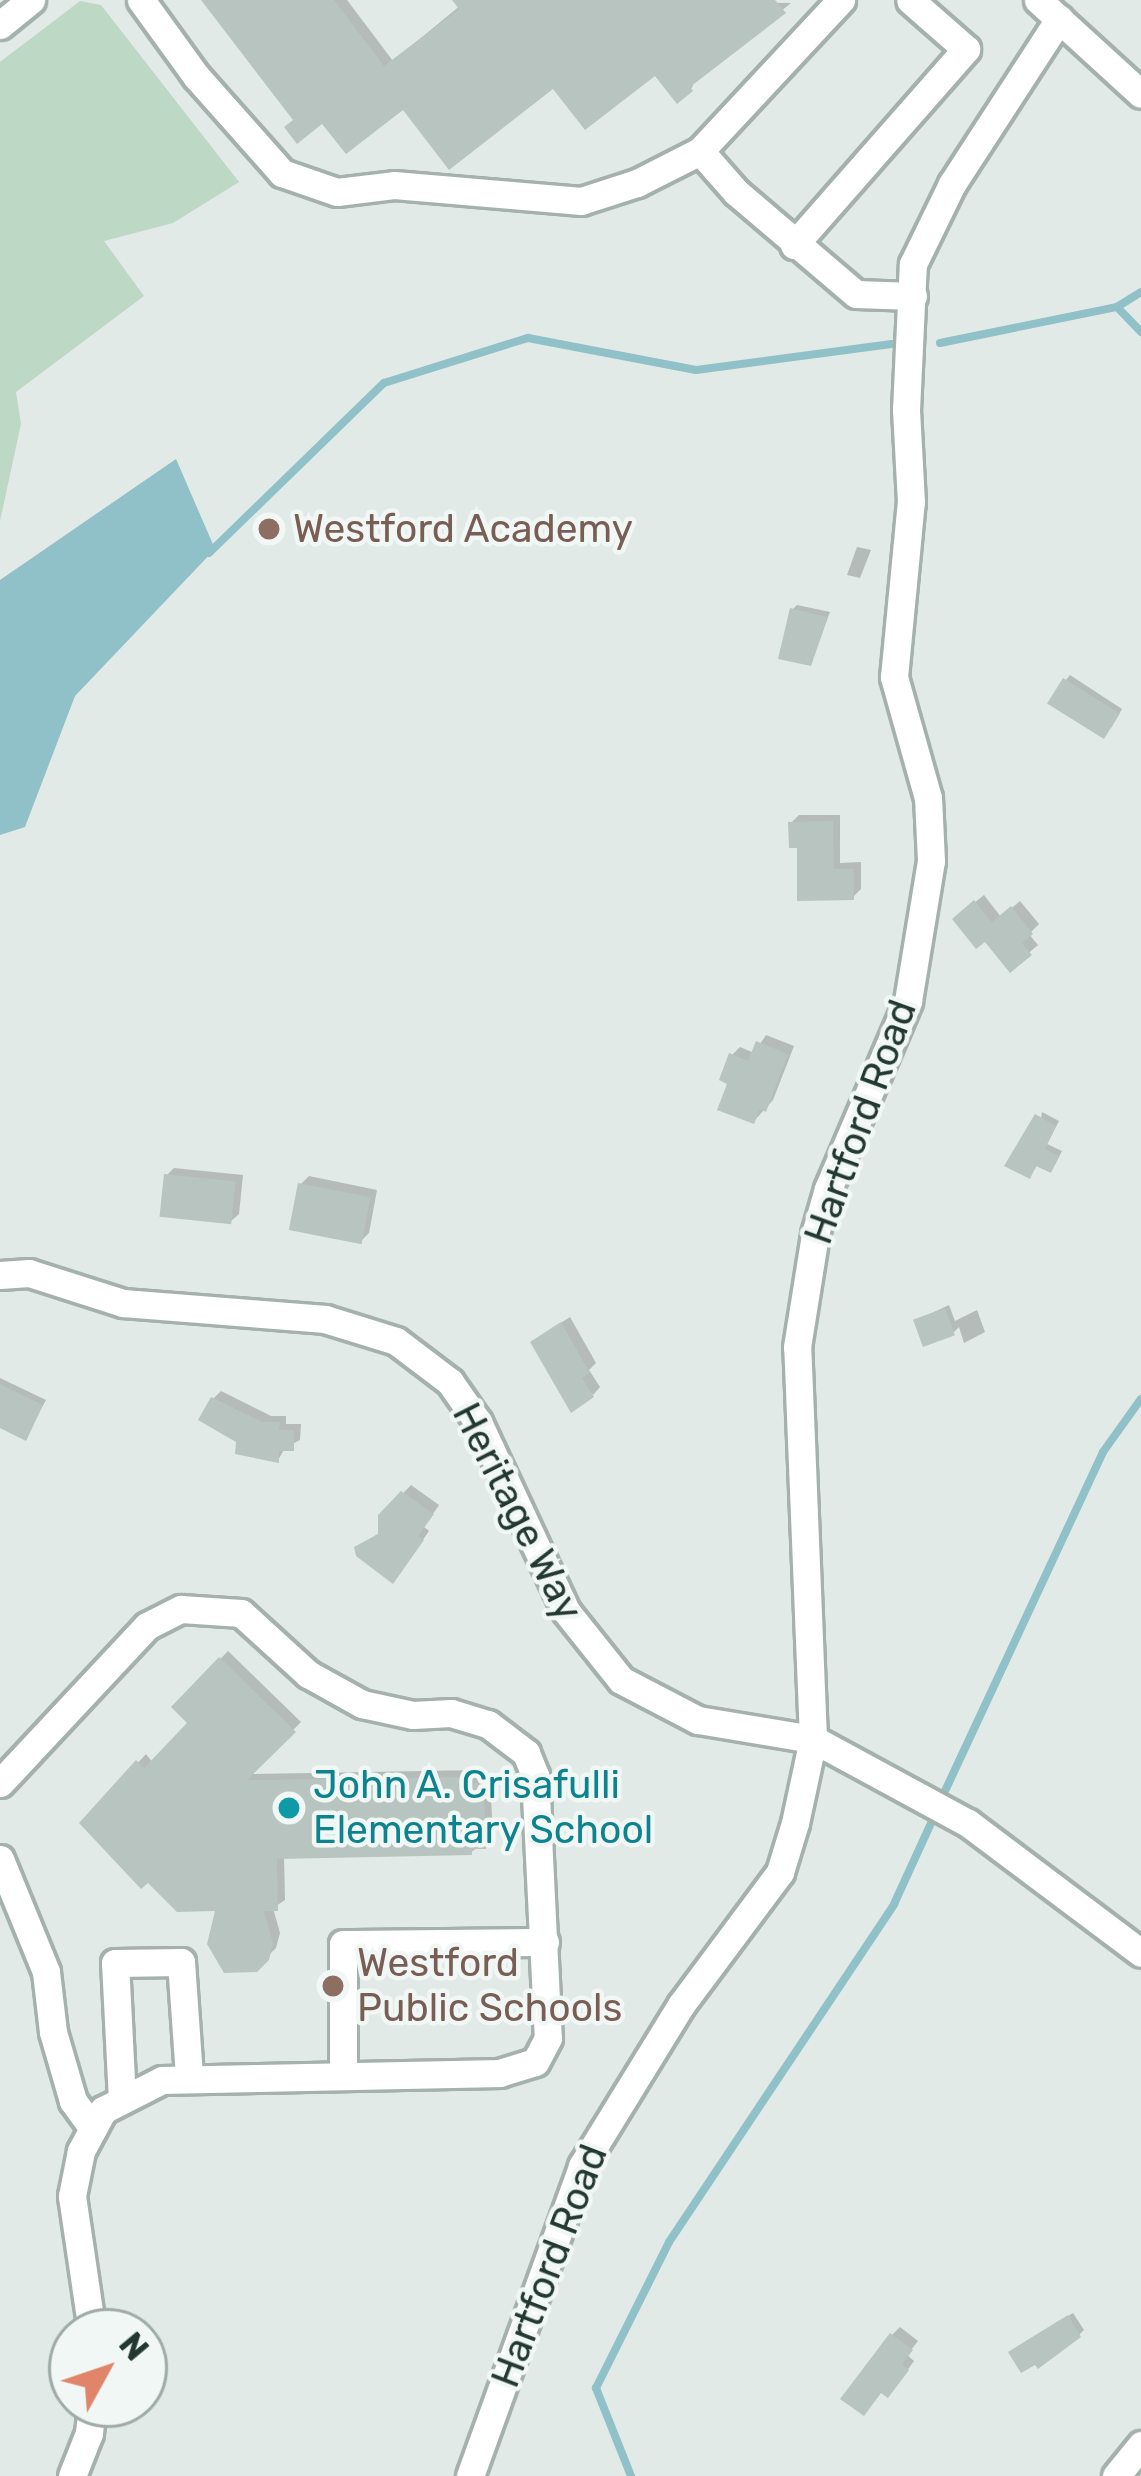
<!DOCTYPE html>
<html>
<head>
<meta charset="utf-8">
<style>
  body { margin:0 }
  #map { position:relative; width:1141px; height:2476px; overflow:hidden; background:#e1eae6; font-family:Rubik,sans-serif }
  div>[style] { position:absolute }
  .green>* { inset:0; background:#bdd8c4 }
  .water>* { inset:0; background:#90c0c8 }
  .shadow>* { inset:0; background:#0003 }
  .stream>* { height:8px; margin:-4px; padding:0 4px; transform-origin:4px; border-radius:4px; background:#90c0c8 }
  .building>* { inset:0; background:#b7c4bf; transform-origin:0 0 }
  .roads { filter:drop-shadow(3px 0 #a5b1ac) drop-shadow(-3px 0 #a5b1ac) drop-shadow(0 3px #a5b1ac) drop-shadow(0 -3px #a5b1ac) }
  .minor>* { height:27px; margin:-13.5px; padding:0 13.5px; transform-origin:13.5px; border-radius:13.5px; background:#fff }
  .dots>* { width:33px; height:33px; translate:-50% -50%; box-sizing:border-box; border:6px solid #f1f7f4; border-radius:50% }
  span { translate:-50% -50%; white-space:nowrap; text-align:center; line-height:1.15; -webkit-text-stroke:9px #f1f7f4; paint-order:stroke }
  .education-label { font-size:39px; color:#785e54 }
  .left { translate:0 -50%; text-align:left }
  .street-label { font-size:39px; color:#243832 }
  .culture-label { font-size:39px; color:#0d838f }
  .north { position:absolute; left:48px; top:2308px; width:120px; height:120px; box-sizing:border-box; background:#f1f7f4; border:3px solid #9faba6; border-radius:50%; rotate:50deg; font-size:33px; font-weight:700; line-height:48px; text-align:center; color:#243832 }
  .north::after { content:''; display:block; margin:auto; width:42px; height:54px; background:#e08569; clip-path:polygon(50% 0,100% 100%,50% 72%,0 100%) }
</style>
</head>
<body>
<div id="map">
  <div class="green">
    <div style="clip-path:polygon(80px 1px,101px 5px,239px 182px,173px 223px,104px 241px,144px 296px,16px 392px,21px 424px,0 521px,0 62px)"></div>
  </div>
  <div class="water">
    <div style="clip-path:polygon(176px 459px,215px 549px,75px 696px,25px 827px,0 835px,0 580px)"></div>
  </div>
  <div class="shadow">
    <div style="clip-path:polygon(204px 0,347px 0,393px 61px,467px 0,791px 3px,696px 79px,691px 89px,656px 72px,323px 119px,296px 119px)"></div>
    <div style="clip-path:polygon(857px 547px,871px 550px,860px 578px,847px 575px)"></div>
    <div style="clip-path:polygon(797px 605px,830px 612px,810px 663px,793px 609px)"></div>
    <div style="clip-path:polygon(1070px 675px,1122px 709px,1111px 728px,1066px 680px)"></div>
    <div style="clip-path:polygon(799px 815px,840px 815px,840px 863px,861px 862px,861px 889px,853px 897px,791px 823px)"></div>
    <div style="clip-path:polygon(984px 895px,1001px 917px,1020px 901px,1039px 924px,1029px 934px,1038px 945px,1010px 969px,963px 912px)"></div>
    <div style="clip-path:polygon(766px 1035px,794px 1046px,773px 1100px,754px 1121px,731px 1082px,732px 1055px,740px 1047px,754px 1053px)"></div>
    <div style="clip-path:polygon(1042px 1112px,1059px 1121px,1047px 1144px,1062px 1151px,1055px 1165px,1038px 1163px,1034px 1171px)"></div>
    <div style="clip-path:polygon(174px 1168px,243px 1175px,239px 1214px,231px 1221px,166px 1176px)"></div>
    <div style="clip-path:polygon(309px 1176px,377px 1190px,369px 1233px,361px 1241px,301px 1184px)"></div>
    <div style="clip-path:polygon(949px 1305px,955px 1321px,977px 1310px,985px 1332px,964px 1343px,959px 1327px,953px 1333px,917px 1320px)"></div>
    <div style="clip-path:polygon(570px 1317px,596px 1363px,589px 1370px,600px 1387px,593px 1395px,542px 1335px)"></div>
    <div style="clip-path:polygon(0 1378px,46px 1400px,25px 1438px,0 1415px)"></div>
    <div style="clip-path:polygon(221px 1391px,271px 1416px,286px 1416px,286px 1424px,301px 1424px,300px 1440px,285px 1448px,278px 1460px,239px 1441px,213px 1399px)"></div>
    <div style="clip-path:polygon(411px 1485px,439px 1505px,424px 1527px,429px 1531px,400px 1573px,357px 1548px,381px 1532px,381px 1516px)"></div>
    <div style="clip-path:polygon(228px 1651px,301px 1722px,250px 1774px,478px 1770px,478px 1777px,490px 1776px,493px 1838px,471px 1852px,284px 1856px,285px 1900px,273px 1908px,280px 1933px,276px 1948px,255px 1969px,226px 1971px,219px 1908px,83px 1823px,146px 1754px,153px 1763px,191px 1723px,175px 1707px)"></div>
    <div style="clip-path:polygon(1073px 2313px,1084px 2330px,1079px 2335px,1016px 2348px)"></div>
    <div style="clip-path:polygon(900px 2327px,918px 2341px,907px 2355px,914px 2361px,895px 2387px,882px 2390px,892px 2335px)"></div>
  </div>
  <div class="stream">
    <div style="left:1117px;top:307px;width:35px;rotate:46deg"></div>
    <div style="left:940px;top:343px;width:181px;rotate:-11.5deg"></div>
    <div style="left:1117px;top:307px;width:28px;rotate:-32deg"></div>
    <div style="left:209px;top:553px;width:244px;rotate:-44.2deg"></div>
    <div style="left:384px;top:383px;width:151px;rotate:-17.4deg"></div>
    <div style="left:528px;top:338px;width:171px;rotate:10.8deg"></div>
    <div style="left:696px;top:370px;width:197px;rotate:-7.6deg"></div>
    <div style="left:945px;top:1791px;width:374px;rotate:-65deg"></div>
    <div style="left:1103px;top:1452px;width:65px;rotate:-54.4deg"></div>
    <div style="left:631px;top:2476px;width:95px;rotate:-111.7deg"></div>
    <div style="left:596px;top:2388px;width:163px;rotate:-63.4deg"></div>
    <div style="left:669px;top:2242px;width:406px;rotate:-56.3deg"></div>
    <div style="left:894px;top:1904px;width:89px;rotate:-65.4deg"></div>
  </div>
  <div class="building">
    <div style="clip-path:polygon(201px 0,334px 0,384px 66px,459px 9px,452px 0,775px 0,786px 13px,690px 87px,693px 91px,677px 104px,655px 76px,585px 130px,553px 89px,449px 170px,403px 110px,346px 154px,322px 124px,297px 144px,284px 127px,293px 120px)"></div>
    <div style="clip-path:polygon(790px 608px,828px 617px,811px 666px,778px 659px)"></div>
    <div style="left:1063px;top:678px;width:67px;height:30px;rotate:32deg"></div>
    <div style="clip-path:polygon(833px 821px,834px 869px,854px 869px,854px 900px,797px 901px,797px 848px,789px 848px,788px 822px)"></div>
    <div style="clip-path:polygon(974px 900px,992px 922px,1011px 906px,1033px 934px,1022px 943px,1032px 955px,1010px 973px,985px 942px,976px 949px,952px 919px)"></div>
    <div style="clip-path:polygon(756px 1041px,788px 1054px,766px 1112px,760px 1109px,754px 1124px,717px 1110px,727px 1084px,719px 1080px,729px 1053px,748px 1061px)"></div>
    <div style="clip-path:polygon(1035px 1114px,1056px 1126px,1045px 1149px,1059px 1156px,1051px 1173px,1036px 1166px,1030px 1179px,1004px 1166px)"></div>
    <div style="left:164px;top:1174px;width:72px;height:43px;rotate:6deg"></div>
    <div style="left:298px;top:1183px;width:74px;height:48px;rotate:11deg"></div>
    <div style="left:945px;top:1308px;width:29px;height:34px;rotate:70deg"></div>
    <div style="clip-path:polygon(561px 1322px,590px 1373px,582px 1378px,594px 1397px,571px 1413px,530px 1342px)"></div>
    <div style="clip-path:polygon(0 1384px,43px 1405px,26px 1441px,0 1428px)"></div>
    <div style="clip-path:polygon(211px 1397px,262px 1422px,280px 1422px,279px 1430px,294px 1430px,294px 1451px,279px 1451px,279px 1463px,235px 1454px,236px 1442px,198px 1420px)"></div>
    <div style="clip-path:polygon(401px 1491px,434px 1514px,418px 1536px,424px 1540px,393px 1584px,356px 1556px,354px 1547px,378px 1534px,378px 1515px)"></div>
    <div style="clip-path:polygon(219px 1657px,296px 1732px,247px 1780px,471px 1777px,471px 1783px,484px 1783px,486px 1849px,472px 1849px,472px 1855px,277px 1859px,278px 1911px,264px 1911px,273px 1943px,269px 1960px,257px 1972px,224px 1973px,207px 1944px,215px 1911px,177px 1912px,148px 1883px,141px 1889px,79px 1823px,136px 1760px,144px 1768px,187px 1723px,171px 1707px)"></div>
    <div style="clip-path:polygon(1068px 2315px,1081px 2337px,1038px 2369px,1035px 2365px,1021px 2373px,1008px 2352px)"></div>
    <div style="clip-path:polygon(890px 2333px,913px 2350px,902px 2364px,909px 2370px,888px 2398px,881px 2393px,864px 2416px,840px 2399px)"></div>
  </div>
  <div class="roads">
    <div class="minor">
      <div style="left:141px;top:0;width:94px;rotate:54.1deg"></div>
      <div style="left:196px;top:76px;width:130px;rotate:48.4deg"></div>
      <div style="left:282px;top:173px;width:58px;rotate:19.1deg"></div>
      <div style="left:337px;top:192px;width:57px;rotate:-7deg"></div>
      <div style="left:394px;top:185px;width:188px;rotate:4.9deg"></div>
      <div style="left:581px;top:201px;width:59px;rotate:-17.8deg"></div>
      <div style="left:637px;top:183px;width:71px;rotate:-26.9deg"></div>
      <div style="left:700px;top:151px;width:55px;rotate:48.7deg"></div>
      <div style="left:736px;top:192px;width:157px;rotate:40.4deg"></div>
      <div style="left:856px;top:294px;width:57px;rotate:2deg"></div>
      <div style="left:1038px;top:0;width:139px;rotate:42.4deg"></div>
      <div style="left:0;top:25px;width:40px;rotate:-39deg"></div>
      <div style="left:700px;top:151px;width:207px;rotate:-47deg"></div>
      <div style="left:794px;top:245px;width:261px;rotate:-48.7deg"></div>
      <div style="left:966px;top:49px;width:74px;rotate:-138.8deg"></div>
      <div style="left:0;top:1275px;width:29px;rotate:-4deg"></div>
      <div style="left:29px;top:1273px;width:99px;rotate:17.7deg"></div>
      <div style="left:123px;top:1303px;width:203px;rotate:4.5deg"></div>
      <div style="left:325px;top:1319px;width:74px;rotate:17.2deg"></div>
      <div style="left:396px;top:1341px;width:68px;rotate:37.2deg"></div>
      <div style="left:450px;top:1382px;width:49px;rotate:55deg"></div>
      <div style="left:478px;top:1422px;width:208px;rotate:65deg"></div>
      <div style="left:566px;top:1611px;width:88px;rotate:51.4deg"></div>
      <div style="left:621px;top:1680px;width:87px;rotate:27.5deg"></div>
      <div style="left:698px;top:1720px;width:117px;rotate:9.4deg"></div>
      <div style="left:813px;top:1739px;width:176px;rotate:28.5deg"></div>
      <div style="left:968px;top:1823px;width:216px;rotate:36.9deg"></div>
      <div style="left:0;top:1783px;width:215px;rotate:-46.9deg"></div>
      <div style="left:147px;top:1626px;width:38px;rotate:-27deg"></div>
      <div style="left:181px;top:1609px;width:60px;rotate:3.8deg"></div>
      <div style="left:241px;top:1613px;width:91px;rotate:42.3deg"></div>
      <div style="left:308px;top:1674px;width:62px;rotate:29.1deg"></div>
      <div style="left:362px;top:1704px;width:52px;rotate:12.2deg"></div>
      <div style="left:413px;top:1715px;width:38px;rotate:-3deg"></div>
      <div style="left:451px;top:1713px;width:39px;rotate:17deg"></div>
      <div style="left:488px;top:1724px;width:48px;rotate:37.3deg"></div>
      <div style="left:526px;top:1753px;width:24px;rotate:68deg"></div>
      <div style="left:535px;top:1775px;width:263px;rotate:87.2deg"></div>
      <div style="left:548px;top:2038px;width:27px;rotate:118deg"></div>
      <div style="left:535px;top:2062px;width:37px;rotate:163deg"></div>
      <div style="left:500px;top:2073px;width:338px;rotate:178.8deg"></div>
      <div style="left:162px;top:2080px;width:66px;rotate:153deg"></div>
      <div style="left:103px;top:2110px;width:47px;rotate:118.2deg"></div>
      <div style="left:81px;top:2151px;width:46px;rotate:101.3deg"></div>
      <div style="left:72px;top:2196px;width:137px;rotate:81.6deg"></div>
      <div style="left:0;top:1859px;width:122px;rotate:67.8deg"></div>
      <div style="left:46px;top:1972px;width:60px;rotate:83.3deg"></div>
      <div style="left:53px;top:2032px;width:72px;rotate:73.8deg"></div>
      <div style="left:73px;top:2101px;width:34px;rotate:54deg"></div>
      <div style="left:343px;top:2075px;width:131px;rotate:-90deg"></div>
      <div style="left:343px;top:1944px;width:202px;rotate:-0.6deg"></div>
      <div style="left:122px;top:2100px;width:137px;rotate:-92.9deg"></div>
      <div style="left:115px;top:1963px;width:66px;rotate:-0.9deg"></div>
      <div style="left:181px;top:1962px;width:115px;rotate:86deg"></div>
      <div style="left:72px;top:2476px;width:46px;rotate:-68.4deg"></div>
      <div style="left:89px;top:2433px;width:29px;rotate:-84deg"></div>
      <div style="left:470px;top:2476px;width:330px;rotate:-70.1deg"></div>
      <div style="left:582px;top:2166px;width:189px;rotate:-58.4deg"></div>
      <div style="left:681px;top:2005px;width:166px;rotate:-53.3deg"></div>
      <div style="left:780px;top:1872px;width:51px;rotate:-73deg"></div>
      <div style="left:795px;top:1823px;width:86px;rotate:-77.9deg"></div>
      <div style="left:813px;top:1739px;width:392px;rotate:-92.3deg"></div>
      <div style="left:797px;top:1347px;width:114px;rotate:-80.9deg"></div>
      <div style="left:815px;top:1234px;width:47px;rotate:-73.9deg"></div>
      <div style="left:828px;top:1189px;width:204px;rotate:-66.9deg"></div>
      <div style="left:908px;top:1001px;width:142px;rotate:-80.7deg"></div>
      <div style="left:931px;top:861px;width:63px;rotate:-92.7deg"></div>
      <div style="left:928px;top:798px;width:126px;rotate:-105.7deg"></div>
      <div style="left:894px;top:677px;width:176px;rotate:-84.5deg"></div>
      <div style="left:911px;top:502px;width:92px;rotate:-93.1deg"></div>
      <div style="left:906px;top:410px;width:146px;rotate:-87.3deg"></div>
      <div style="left:913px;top:264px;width:89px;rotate:-64deg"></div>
      <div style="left:952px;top:184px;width:197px;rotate:-57deg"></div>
      <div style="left:1116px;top:2476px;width:40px;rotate:-51deg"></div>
    </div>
  </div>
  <div class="dots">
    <div style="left:269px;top:529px;background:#8d6e63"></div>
    <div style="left:289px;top:1808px;background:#0f9aa8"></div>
    <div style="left:333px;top:1986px;background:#8d6e63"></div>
  </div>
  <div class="education-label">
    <span class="left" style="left:293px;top:529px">Westford Academy</span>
    <span class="left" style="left:357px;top:1986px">Westford<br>Public Schools</span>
  </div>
  <div class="street-label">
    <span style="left:861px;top:1122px;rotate:-70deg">Hartford Road</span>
    <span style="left:517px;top:1512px;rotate:63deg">Heritage Way</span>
    <span style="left:550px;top:2266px;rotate:-69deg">Hartford Road</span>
  </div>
  <div class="culture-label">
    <span class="left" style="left:313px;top:1808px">John A. Crisafulli<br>Elementary School</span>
  </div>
  <div class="north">N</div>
</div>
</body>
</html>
